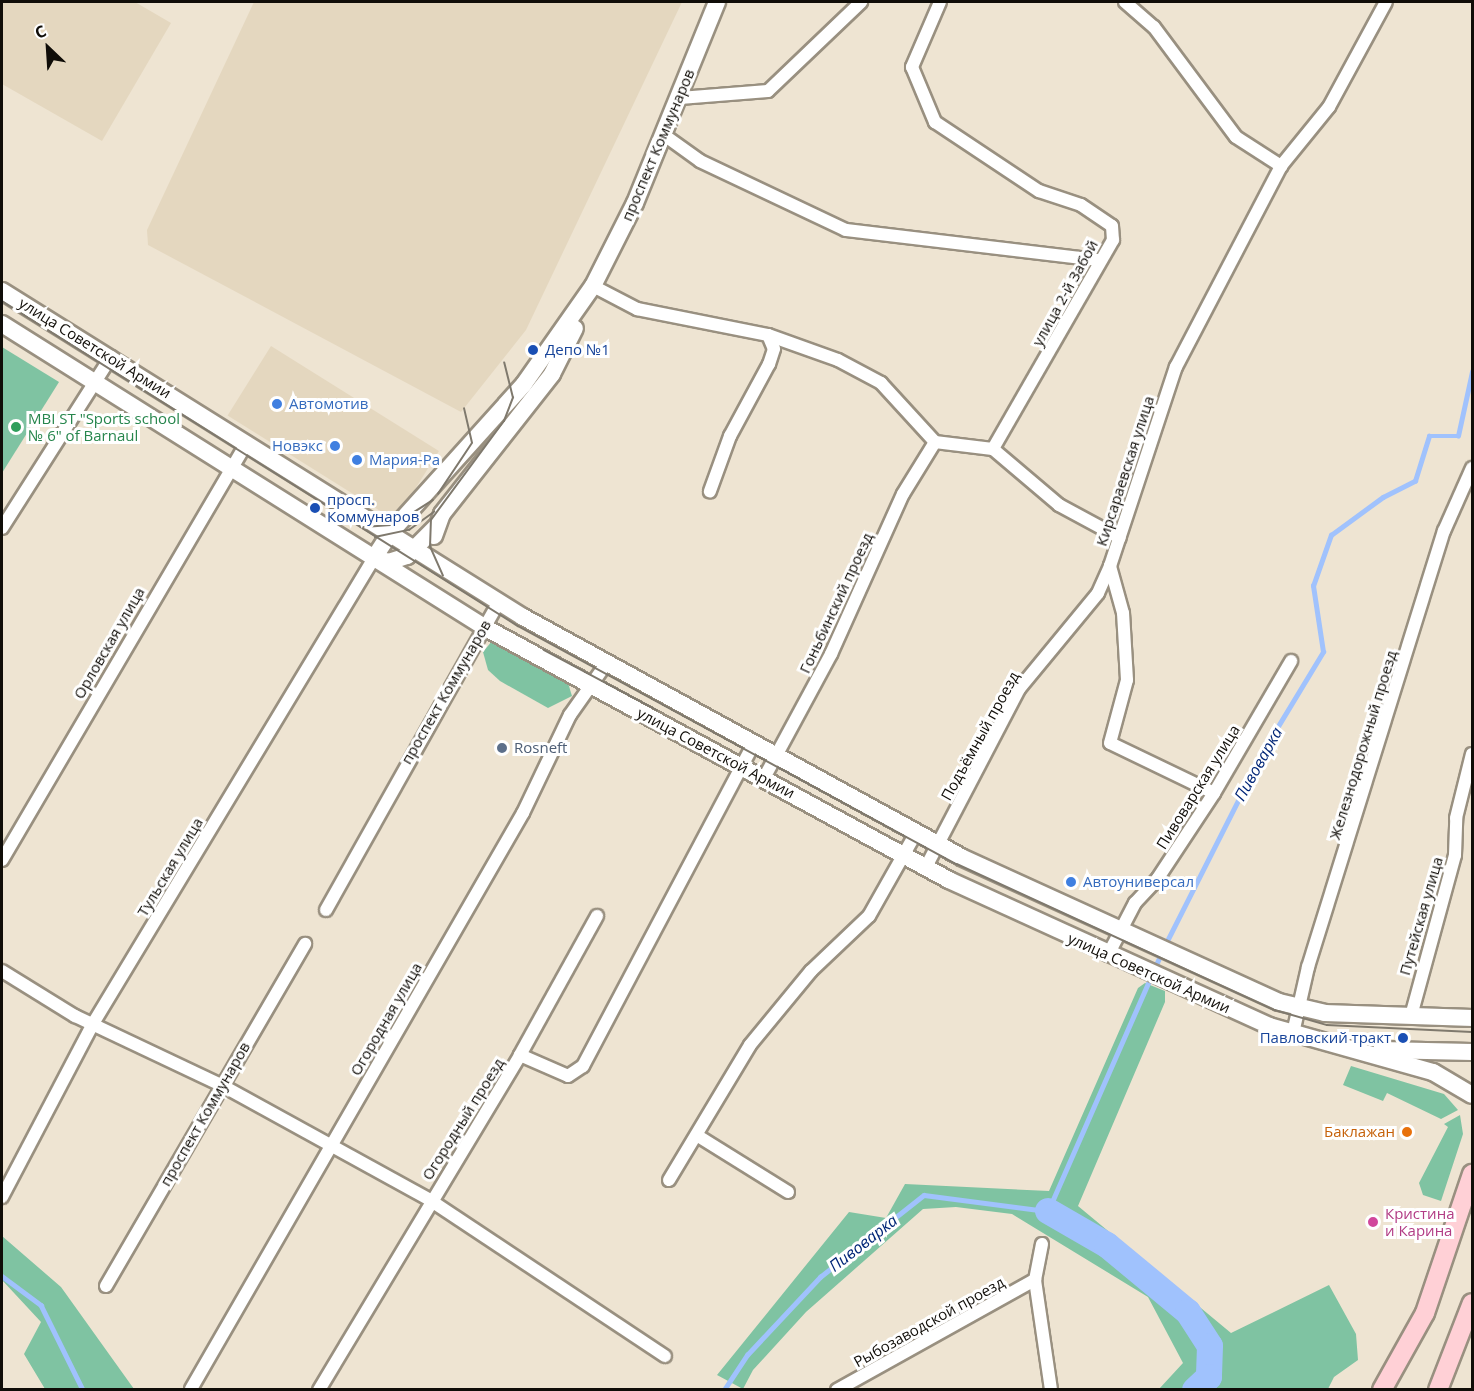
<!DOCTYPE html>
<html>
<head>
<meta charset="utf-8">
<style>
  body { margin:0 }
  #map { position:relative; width:1474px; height:1391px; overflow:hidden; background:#eee4d2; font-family:"Open Sans",sans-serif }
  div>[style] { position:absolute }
  .built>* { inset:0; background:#e4d7bf; transform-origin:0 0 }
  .green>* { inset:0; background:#7fc3a2 }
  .stream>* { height:4.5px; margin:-2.25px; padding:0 2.25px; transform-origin:2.25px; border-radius:2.25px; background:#a0c2fd }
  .river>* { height:26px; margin:-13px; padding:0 13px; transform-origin:13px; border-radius:13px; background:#a0c2fd }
  .roads { filter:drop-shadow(2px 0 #999080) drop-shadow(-2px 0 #999080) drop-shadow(0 2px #999080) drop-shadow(0 -2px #999080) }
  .street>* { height:12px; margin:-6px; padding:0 6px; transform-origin:6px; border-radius:6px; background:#fff }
  .secondary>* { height:16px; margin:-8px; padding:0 8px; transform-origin:8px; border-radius:8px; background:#fff }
  .primary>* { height:18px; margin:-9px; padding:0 9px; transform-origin:9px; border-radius:9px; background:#ffd0d6 }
  .tram>* { height:1.5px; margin:-0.75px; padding:0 0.75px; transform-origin:0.75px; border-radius:0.75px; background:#7f796d }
  .dots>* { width:16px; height:16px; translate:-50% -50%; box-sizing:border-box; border:3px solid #fff; border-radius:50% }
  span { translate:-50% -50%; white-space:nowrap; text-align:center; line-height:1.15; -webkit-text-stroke:6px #fff; paint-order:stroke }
  .street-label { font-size:15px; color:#100d08 }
  .transit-label { font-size:15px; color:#164399 }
  .left { translate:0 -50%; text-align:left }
  .right { translate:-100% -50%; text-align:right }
  .shop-label { font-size:15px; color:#366cbe }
  .leisure-label { font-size:15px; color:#27864d }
  .service-label { font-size:15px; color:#4e5e75 }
  .food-label { font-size:15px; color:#c56008 }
  .hotel-label { font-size:15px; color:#b23c85 }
  .water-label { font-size:16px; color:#002577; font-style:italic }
  .frame { position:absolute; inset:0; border:3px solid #100d08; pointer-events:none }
  .north { position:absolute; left:18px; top:18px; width:60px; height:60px; -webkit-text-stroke:4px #fff; paint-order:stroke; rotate:335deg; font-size:16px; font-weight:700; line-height:24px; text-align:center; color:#100d08 }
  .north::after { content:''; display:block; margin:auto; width:21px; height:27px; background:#100d08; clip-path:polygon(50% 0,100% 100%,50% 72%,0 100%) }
</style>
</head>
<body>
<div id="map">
  <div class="built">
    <div style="clip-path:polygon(2px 2px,135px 2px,171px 23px,102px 141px,2px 84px)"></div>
    <div style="clip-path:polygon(254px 2px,682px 2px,526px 330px,461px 412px,148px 245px,147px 230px)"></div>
    <div style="left:271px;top:346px;width:198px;height:82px;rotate:32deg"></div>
  </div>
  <div class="green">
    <div style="clip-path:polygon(2px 347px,59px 382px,2px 473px)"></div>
    <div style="clip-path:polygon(492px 641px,568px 683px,572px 696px,548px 708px,500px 681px,488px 670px,483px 652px)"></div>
    <div style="clip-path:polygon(1145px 983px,1165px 991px,1165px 1002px,1078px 1206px,1231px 1333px,1329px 1285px,1356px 1334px,1358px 1360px,1334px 1377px,1328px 1389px,1159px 1389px,1183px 1363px,1148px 1297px,1012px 1214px,956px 1207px,923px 1209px,806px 1312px,753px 1370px,743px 1389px,717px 1375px,849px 1212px,886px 1218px,905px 1184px,1049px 1191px,1138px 988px)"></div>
    <div style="clip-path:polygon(1351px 1066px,1444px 1094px,1458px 1110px,1441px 1119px,1387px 1093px,1383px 1101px,1343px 1085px)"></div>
    <div style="clip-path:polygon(1460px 1115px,1463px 1134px,1441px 1201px,1423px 1195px,1419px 1183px,1448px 1127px,1444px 1124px)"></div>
    <div style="clip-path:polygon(2px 1236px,61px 1287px,134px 1389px,45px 1389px,24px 1354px,41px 1322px,2px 1280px)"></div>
  </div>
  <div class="stream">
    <div style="left:1165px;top:945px;width:217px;rotate:-63.2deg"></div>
    <div style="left:1263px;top:751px;width:116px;rotate:-58.8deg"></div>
    <div style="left:1323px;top:652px;width:67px;rotate:-98.6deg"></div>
    <div style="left:1313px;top:586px;width:54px;rotate:-70.6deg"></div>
    <div style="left:1331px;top:535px;width:64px;rotate:-36.2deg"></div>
    <div style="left:1383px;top:497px;width:36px;rotate:-27deg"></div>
    <div style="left:1415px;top:481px;width:47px;rotate:-72.7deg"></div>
    <div style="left:1429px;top:436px;width:29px"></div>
    <div style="left:1458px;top:436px;width:66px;rotate:-77.7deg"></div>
    <div style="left:2px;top:1276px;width:49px;rotate:36.6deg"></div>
    <div style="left:41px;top:1305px;width:95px;rotate:63.7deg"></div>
    <div style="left:724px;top:1390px;width:42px;rotate:-56.7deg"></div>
    <div style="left:747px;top:1355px;width:107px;rotate:-46.9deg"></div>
    <div style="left:820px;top:1277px;width:132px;rotate:-38.3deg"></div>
    <div style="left:924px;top:1195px;width:125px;rotate:7.4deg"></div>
    <div style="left:1048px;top:1211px;width:282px;rotate:-66.3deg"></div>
  </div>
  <div class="river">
    <div style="left:1048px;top:1211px;width:68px;rotate:30deg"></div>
    <div style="left:1107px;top:1245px;width:105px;rotate:39.6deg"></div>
    <div style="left:1188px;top:1312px;width:40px;rotate:57.1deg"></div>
    <div style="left:1210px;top:1346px;width:31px;rotate:92deg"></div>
    <div style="left:1209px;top:1377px;width:19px;rotate:137deg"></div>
  </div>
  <div class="roads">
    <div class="street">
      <div style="left:940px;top:2px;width:71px;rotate:113.3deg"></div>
      <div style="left:912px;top:67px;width:60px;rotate:67.3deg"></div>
      <div style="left:935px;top:122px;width:125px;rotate:33.6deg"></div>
      <div style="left:1039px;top:191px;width:44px;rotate:18.4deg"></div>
      <div style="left:1081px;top:205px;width:37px;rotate:34deg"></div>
      <div style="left:1112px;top:226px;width:14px;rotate:86deg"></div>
      <div style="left:1113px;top:240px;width:241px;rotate:119.9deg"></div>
      <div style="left:1125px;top:2px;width:38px;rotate:41deg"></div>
      <div style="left:1154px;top:27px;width:137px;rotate:53.3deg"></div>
      <div style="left:1236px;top:137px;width:54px;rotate:32.8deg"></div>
      <div style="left:680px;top:98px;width:88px;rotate:-4.5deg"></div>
      <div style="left:768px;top:91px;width:129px;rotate:-43.7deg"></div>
      <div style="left:664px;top:135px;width:44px;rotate:35.8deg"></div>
      <div style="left:700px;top:161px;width:161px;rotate:25.3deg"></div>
      <div style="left:846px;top:230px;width:255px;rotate:6.8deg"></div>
      <div style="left:593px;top:286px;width:50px;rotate:27.6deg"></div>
      <div style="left:637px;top:309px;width:134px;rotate:11.2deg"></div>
      <div style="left:768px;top:335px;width:15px;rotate:67deg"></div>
      <div style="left:774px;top:349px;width:16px;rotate:108deg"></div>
      <div style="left:769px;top:364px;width:82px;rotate:118.4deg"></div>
      <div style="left:730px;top:436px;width:59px;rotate:110deg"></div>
      <div style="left:768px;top:335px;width:74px;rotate:19.7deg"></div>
      <div style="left:838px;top:360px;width:49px;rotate:28.1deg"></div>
      <div style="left:881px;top:383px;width:80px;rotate:47.5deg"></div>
      <div style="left:935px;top:442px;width:58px;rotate:6.9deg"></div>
      <div style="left:993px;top:449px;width:87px;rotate:40.3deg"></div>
      <div style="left:1059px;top:505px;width:69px;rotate:28.4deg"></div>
      <div style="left:2px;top:528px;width:203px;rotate:-57.5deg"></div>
      <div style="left:764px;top:778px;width:141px;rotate:-61.6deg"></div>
      <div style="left:831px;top:654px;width:175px;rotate:-65.8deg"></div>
      <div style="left:903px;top:494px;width:61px;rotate:-58.4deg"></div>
      <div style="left:1214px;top:793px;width:115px;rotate:-154.3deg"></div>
      <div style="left:1110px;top:743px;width:65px;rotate:-74.9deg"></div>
      <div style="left:1127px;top:680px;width:67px;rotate:-93.4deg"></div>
      <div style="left:1123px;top:613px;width:49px;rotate:-105.5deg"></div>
      <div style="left:1110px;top:566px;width:210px;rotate:-71.7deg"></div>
      <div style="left:1176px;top:367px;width:227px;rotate:-62.4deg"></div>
      <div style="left:1281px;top:166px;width:76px;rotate:-50.9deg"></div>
      <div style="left:1329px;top:107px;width:119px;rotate:-61.5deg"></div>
      <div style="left:2px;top:860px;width:484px;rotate:-59.6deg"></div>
      <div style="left:926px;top:867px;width:201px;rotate:-62.4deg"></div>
      <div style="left:1019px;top:689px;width:124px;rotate:-50.5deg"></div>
      <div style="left:1098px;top:593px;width:30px;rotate:-66deg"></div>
      <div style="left:326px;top:910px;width:353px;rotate:-60.7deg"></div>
      <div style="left:1108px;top:955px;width:59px;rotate:-62.6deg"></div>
      <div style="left:1135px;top:903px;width:34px;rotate:-47deg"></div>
      <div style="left:1158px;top:878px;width:102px;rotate:-56.6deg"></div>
      <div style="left:1214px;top:793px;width:153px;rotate:-59.7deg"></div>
      <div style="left:2px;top:971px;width:86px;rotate:31.7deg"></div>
      <div style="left:75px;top:1016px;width:161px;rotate:25.3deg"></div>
      <div style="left:221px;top:1085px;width:239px;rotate:28.8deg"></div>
      <div style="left:430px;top:1200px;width:282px;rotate:33.6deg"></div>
      <div style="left:1411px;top:1016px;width:167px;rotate:-74.7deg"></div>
      <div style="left:1455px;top:855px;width:37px;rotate:-88deg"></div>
      <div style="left:1456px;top:818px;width:66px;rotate:-76deg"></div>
      <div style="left:1293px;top:1033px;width:68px;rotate:-77.2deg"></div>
      <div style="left:1308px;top:967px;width:457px;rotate:-72.7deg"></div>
      <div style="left:1444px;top:531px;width:69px;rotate:-66deg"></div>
      <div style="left:520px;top:1055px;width:159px;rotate:-61deg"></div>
      <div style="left:698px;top:1136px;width:106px;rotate:31.9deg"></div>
      <div style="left:669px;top:1180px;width:157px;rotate:-59deg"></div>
      <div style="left:750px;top:1045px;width:96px;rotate:-50.5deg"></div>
      <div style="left:811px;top:971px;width:80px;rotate:-43.5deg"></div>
      <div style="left:869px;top:916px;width:95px;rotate:-60.5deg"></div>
      <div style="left:2px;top:1197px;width:198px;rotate:-62.3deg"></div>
      <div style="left:94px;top:1022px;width:542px;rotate:-58.89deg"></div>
      <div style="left:1042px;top:1244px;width:37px;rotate:101deg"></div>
      <div style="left:1035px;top:1280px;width:111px;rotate:81.7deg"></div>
      <div style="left:106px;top:1286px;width:396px;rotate:-59.8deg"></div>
      <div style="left:191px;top:1389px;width:665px;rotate:-60.04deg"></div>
      <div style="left:523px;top:813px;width:109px;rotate:-64.4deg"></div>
      <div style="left:570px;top:715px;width:62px;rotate:-54.8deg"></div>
      <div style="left:319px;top:1390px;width:391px;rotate:-59deg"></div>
      <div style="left:520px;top:1055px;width:52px;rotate:23.6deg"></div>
      <div style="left:568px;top:1076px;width:18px;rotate:-34deg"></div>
      <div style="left:583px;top:1066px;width:365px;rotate:-62.1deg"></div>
      <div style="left:837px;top:1390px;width:227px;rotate:-29.1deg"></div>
    </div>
    <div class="secondary">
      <div style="left:2px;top:291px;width:615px;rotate:32.04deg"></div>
      <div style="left:523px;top:617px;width:499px;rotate:28.7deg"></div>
      <div style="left:961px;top:857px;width:349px;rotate:24.5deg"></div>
      <div style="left:1279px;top:1002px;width:47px;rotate:13.4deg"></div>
      <div style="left:1325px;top:1013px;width:147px;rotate:1.9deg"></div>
      <div style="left:2px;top:324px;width:569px;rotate:32.15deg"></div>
      <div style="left:484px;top:627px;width:529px;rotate:28.55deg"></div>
      <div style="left:949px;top:880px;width:352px;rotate:24.5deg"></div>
      <div style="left:1269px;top:1026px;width:170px;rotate:15.7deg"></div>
      <div style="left:1433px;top:1072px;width:45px;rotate:30.5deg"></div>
      <div style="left:436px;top:527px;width:41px;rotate:135deg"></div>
      <div style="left:407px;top:556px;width:19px;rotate:162deg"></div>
      <div style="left:389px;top:562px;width:16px;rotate:-165deg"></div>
      <div style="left:374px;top:558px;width:30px;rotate:-57deg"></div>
      <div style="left:390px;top:533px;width:200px;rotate:-48deg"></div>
      <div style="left:524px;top:384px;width:120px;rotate:-54.9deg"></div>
      <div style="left:593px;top:286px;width:93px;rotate:-63.2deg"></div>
      <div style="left:635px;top:203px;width:217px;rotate:-67.8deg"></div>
      <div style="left:434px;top:536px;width:23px;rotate:-70deg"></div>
      <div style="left:442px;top:514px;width:178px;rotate:-51.8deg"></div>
      <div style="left:552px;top:374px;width:51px;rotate:-63.4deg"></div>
      <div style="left:1381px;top:1050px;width:91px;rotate:1.3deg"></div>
    </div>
    <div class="primary">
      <div style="left:1382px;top:1390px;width:88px;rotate:-60.8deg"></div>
      <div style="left:1425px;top:1313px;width:147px;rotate:-71.3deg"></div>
      <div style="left:1438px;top:1390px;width:93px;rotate:-68.7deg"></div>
    </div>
  </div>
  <div class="tram">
    <div style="left:2px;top:301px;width:610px;rotate:32.2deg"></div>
    <div style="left:518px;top:626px;width:499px;rotate:28.5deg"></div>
    <div style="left:957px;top:864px;width:350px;rotate:24.7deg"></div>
    <div style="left:1275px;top:1010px;width:54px;rotate:16.1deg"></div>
    <div style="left:1327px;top:1025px;width:145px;rotate:2.8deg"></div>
    <div style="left:438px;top:494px;width:61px;rotate:-56.3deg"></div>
    <div style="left:472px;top:443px;width:35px;rotate:-103deg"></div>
    <div style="left:364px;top:527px;width:30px;rotate:-4deg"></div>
    <div style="left:394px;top:525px;width:46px;rotate:-32.7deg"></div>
    <div style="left:375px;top:537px;width:35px;rotate:-12deg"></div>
    <div style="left:409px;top:530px;width:31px;rotate:-36deg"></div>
    <div style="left:443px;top:576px;width:32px;rotate:-114deg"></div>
    <div style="left:430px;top:547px;width:27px;rotate:-88deg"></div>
    <div style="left:431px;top:520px;width:123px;rotate:-53.6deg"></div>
    <div style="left:504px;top:421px;width:25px;rotate:-69deg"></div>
    <div style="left:513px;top:398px;width:36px;rotate:-104deg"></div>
    <div style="left:544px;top:650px;width:128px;rotate:28deg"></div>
  </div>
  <div class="dots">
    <div style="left:533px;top:350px;background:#1a4fb4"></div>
    <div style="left:277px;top:404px;background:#3f7fe0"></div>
    <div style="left:16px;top:427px;background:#2e9e5b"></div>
    <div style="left:335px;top:446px;background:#3f7fe0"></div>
    <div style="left:357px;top:460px;background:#3f7fe0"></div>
    <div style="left:315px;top:508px;background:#1a4fb4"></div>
    <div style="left:502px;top:748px;background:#5c6f8a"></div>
    <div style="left:1071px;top:882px;background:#3f7fe0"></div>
    <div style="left:1403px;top:1038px;background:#1a4fb4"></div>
    <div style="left:1407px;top:1132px;background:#e8710a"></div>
    <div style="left:1373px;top:1222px;background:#d1479c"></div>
  </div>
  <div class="street-label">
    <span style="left:658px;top:145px;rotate:-67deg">проспект Коммунаров</span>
    <span style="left:1065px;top:293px;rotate:-61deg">улица 2-й Забой</span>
    <span style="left:95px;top:348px;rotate:32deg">улица Советской Армии</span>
    <span style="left:1125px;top:471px;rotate:-72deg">Кирсараевская улица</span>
    <span style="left:836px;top:603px;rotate:-65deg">Гоньбинский проезд</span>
    <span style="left:109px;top:643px;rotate:-60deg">Орловская улица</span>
    <span style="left:446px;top:692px;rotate:-60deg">проспект Коммунаров</span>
    <span style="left:980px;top:736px;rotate:-61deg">Подъёмный проезд</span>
    <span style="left:1363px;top:745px;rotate:-73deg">Железнодорожный проезд</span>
    <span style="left:716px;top:753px;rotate:28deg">улица Советской Армии</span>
    <span style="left:1198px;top:787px;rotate:-58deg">Пивоварская улица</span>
    <span style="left:170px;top:867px;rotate:-59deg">Тульская улица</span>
    <span style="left:1421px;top:916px;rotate:-74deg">Путейская улица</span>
    <span style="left:1149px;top:973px;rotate:24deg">улица Советской Армии</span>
    <span style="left:386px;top:1019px;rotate:-60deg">Огородная улица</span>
    <span style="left:205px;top:1114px;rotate:-60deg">проспект Коммунаров</span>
    <span style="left:463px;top:1119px;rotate:-58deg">Огородный проезд</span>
    <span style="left:929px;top:1322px;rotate:-29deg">Рыбозаводской проезд</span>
  </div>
  <div class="transit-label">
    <span class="left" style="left:545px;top:350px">Депо №1</span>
    <span class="left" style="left:327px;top:508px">просп.<br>Коммунаров</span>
    <span class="right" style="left:1391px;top:1038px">Павловский тракт</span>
  </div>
  <div class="shop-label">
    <span class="left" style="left:289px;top:404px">Автомотив</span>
    <span class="right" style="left:323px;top:446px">Новэкс</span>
    <span class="left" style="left:369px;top:460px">Мария-Ра</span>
    <span class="left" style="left:1083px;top:882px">Автоуниверсал</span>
  </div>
  <div class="leisure-label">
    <span class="left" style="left:28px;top:427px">MBI ST "Sports school<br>№ 6" of Barnaul</span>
  </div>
  <div class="service-label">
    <span class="left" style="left:514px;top:748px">Rosneft</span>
  </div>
  <div class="food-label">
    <span class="right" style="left:1395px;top:1132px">Баклажан</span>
  </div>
  <div class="hotel-label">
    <span class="left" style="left:1385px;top:1222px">Кристина<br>и Карина</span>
  </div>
  <div class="water-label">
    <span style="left:1258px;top:764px;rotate:-61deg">Пивоварка</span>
    <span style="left:863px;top:1243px;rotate:-38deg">Пивоварка</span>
  </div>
  <div class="frame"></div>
  <div class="north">С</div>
</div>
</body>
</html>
